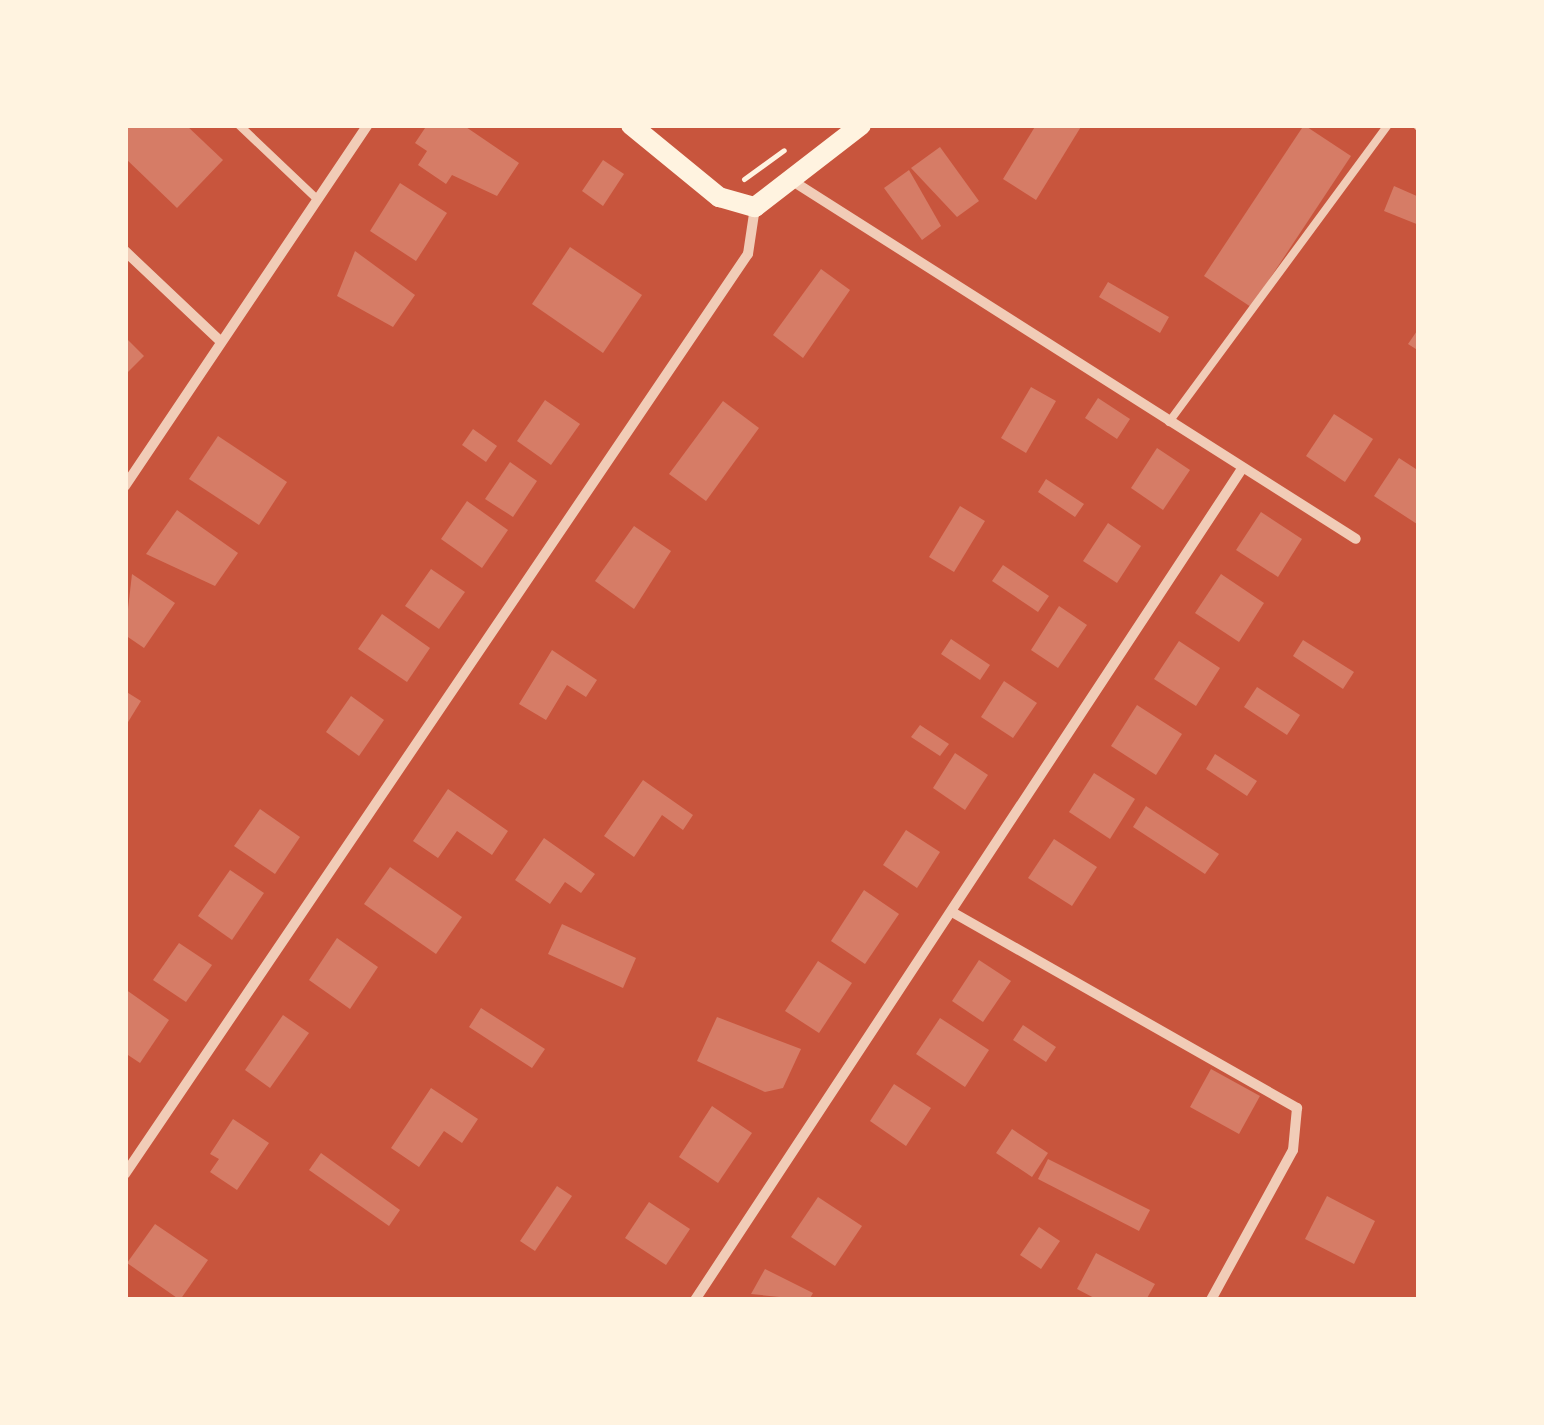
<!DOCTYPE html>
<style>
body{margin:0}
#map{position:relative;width:1544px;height:1425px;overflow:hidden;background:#c8553d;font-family:Helvetica,sans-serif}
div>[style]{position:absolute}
.building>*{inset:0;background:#d67c66}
.path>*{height:5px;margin:-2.5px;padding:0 2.5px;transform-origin:2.5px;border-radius:2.5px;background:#fff3e0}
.service>*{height:8px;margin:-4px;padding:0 4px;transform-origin:4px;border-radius:4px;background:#f1ccb7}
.minor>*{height:10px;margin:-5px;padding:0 5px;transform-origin:5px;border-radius:5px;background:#f1ccb7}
.secondary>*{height:20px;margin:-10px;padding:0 10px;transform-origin:10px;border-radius:10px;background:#fff3e0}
span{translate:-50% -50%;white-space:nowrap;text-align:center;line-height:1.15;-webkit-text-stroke:10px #fff3e0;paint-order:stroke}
.frame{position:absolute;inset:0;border:128px solid #fff3e0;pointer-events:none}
</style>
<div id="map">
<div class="building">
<i style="clip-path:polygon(125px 125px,186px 125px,223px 160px,177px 208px,125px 158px)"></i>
<i style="clip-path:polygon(427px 125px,463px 125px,519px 163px,497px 196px,452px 175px,446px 184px,418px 165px,427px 151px,415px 143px)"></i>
<i style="clip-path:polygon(1036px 125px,1082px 125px,1036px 200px,1003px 179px)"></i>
<i style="clip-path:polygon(1304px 125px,1351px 156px,1251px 307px,1204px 276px)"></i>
<i style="clip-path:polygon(940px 147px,979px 201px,957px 217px,911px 168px)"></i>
<i style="clip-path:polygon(603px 160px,624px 174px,603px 206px,582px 191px)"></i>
<i style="clip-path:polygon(909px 170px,941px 226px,922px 240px,884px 188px)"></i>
<i style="clip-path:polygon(400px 183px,447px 213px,416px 261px,370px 231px)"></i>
<i style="clip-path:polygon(1394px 186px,1419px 197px,1419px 225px,1384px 211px)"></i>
<i style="clip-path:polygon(570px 247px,642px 295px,603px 353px,532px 304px)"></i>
<i style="clip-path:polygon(355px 251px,415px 295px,393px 327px,337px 296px)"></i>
<i style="clip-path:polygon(821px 269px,850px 290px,803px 358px,773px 335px)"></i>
<i style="clip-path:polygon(1108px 282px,1169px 317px,1160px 333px,1099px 297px)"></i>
<i style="clip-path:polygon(1419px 328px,1419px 351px,1408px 344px)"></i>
<i style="clip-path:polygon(125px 337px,144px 356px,125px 375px)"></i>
<i style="clip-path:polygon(1031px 387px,1056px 401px,1026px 453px,1001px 438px)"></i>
<i style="clip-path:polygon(1098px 398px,1130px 419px,1117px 439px,1085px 418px)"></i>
<i style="clip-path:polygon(545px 400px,580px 424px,551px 465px,517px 441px)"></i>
<i style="clip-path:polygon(723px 401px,759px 428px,706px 501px,669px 474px)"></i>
<i style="clip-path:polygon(1334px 414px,1373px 439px,1345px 482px,1306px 456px)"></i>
<i style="clip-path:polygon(473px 429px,497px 446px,486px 462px,462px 445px)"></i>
<i style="clip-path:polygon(218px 436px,287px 482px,259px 525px,189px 479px)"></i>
<i style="clip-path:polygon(1157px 448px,1190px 470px,1163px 510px,1131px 488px)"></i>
<i style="clip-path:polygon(1399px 458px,1419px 471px,1417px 524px,1374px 496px)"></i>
<i style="clip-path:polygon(510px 462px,537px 481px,513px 517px,485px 499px)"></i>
<i style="clip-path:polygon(1046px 479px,1084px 504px,1075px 517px,1038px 492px)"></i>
<i style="clip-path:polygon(467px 501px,508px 530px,482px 568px,441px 539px)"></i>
<i style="clip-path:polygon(960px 506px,985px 521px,954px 572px,929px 557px)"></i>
<i style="clip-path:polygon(177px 510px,238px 553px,215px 586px,146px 554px)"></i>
<i style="clip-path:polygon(1261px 512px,1302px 539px,1278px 577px,1236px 550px)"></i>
<i style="clip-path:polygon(1108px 523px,1141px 546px,1117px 583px,1083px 561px)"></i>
<i style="clip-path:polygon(634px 526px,671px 551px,634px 609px,595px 581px)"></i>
<i style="clip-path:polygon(1003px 565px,1049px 596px,1038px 612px,992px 581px)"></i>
<i style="clip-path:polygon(431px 569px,465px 592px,439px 629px,405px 606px)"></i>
<i style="clip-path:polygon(132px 574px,175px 603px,144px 648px,125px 635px)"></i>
<i style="clip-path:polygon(1221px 574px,1264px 603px,1239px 642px,1195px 613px)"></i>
<i style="clip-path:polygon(1059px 606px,1087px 625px,1058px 668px,1031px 650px)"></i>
<i style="clip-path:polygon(382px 614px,430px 648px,407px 682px,358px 649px)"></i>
<i style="clip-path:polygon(951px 639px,990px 665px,980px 680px,941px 654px)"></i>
<i style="clip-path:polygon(1303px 640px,1354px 672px,1343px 689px,1293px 656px)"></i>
<i style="clip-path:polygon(1179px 641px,1220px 668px,1196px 706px,1154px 679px)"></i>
<i style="clip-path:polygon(552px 650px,597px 680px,586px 697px,567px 685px,546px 720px,519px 704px)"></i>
<i style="clip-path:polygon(1004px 681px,1037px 703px,1013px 738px,981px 717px)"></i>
<i style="clip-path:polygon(1257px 687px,1300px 715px,1287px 735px,1244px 707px)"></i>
<i style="clip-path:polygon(125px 691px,141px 701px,125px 727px)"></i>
<i style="clip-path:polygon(351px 696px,384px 720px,359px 756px,326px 732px)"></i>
<i style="clip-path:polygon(1137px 705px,1182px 734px,1156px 775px,1111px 746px)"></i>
<i style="clip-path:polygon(920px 725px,949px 744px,940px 756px,911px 737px)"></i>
<i style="clip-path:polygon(955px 753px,988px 775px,965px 810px,933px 788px)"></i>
<i style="clip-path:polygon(1215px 754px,1257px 781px,1247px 796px,1206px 769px)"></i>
<i style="clip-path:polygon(1094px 773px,1135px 799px,1110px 839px,1069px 812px)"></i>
<i style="clip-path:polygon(643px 780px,693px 815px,683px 830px,662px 815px,634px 857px,604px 836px)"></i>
<i style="clip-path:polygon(448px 789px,508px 831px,492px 855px,457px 831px,438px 858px,413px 841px)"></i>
<i style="clip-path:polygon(1146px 806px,1219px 854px,1205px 874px,1133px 827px)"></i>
<i style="clip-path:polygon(260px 809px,300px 837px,275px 874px,234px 846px)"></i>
<i style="clip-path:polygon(906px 830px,940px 852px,917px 888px,883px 865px)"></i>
<i style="clip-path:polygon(544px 838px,595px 874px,581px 893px,565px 882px,550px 904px,515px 880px)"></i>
<i style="clip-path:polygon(1054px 839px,1097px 867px,1072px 906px,1028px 878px)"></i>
<i style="clip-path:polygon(390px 867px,462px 917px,436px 954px,364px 904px)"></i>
<i style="clip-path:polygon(230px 870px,264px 893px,232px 940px,198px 916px)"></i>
<i style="clip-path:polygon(864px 890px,899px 914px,865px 964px,831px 941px)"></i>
<i style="clip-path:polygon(562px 924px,636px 958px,623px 988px,548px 954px)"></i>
<i style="clip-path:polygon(337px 938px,378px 967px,350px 1009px,309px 980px)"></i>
<i style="clip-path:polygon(179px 943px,212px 965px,186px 1002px,153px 980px)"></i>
<i style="clip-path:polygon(979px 960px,1011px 981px,983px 1022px,952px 1001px)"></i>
<i style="clip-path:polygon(818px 961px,852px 983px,819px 1033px,785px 1011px)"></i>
<i style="clip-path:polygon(125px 989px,169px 1020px,140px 1063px,125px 1053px)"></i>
<i style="clip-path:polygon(481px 1008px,545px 1049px,532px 1068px,469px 1027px)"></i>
<i style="clip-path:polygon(283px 1015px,309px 1033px,270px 1088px,245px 1070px)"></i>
<i style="clip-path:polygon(717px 1017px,801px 1049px,783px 1088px,765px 1092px,697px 1061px)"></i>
<i style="clip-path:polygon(940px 1018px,989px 1050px,965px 1087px,916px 1054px)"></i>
<i style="clip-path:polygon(1023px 1025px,1056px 1047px,1046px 1062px,1013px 1040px)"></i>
<i style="clip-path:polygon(1211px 1069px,1260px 1096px,1239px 1134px,1190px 1107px)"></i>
<i style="clip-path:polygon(894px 1084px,931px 1108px,906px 1146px,870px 1121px)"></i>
<i style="clip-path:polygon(431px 1088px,478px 1119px,462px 1143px,444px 1131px,419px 1167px,391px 1148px)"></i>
<i style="clip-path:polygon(712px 1106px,752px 1133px,718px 1183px,679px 1157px)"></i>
<i style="clip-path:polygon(233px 1119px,269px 1143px,237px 1190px,210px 1172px,219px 1159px,210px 1154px)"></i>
<i style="clip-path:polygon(1012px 1129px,1048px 1153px,1032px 1177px,996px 1153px)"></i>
<i style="clip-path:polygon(321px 1153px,400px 1210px,389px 1226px,309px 1170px)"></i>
<i style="clip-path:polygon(1048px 1159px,1150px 1210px,1139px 1231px,1038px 1179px)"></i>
<i style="clip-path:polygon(557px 1186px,572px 1196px,535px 1251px,520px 1241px)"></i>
<i style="clip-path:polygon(1327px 1196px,1375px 1221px,1354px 1264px,1305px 1239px)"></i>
<i style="clip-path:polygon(818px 1197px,862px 1226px,835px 1266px,791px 1237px)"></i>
<i style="clip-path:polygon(649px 1202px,690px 1229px,666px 1265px,625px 1238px)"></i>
<i style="clip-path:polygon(155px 1224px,208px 1260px,180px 1300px,127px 1263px)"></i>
<i style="clip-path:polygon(1039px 1227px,1060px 1241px,1041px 1269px,1020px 1255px)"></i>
<i style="clip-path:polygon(1096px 1253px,1155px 1284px,1146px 1300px,1098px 1300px,1077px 1289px)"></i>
<i style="clip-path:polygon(765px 1269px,813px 1293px,809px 1300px,751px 1294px)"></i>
</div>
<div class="path">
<i style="left:744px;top:179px;width:49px;rotate:-35.9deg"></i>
</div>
<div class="service">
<i style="left:239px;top:125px;width:108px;rotate:43.5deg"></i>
<i style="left:1169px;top:422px;width:369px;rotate:-53.6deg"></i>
</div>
<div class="minor">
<i style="left:1418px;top:125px;width:1px;rotate:45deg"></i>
<i style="left:791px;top:180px;width:669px;rotate:32.43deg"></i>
<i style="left:125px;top:251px;width:129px;rotate:43.4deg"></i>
<i style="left:125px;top:486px;width:435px;rotate:-56.1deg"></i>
<i style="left:952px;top:912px;width:397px;rotate:29.6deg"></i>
<i style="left:1297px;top:1108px;width:42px;rotate:95.4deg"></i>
<i style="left:1293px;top:1150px;width:171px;rotate:118.7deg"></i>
<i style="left:125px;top:1174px;width:1111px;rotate:-55.9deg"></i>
<i style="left:748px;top:254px;width:48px;rotate:-81.5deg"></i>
<i style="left:695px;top:1300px;width:995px;rotate:-56.65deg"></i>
</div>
<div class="secondary">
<i style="left:631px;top:125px;width:114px;rotate:39.3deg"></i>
<i style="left:719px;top:197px;width:37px;rotate:16deg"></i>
<i style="left:755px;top:207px;width:134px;rotate:-37.7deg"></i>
</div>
<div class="frame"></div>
</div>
